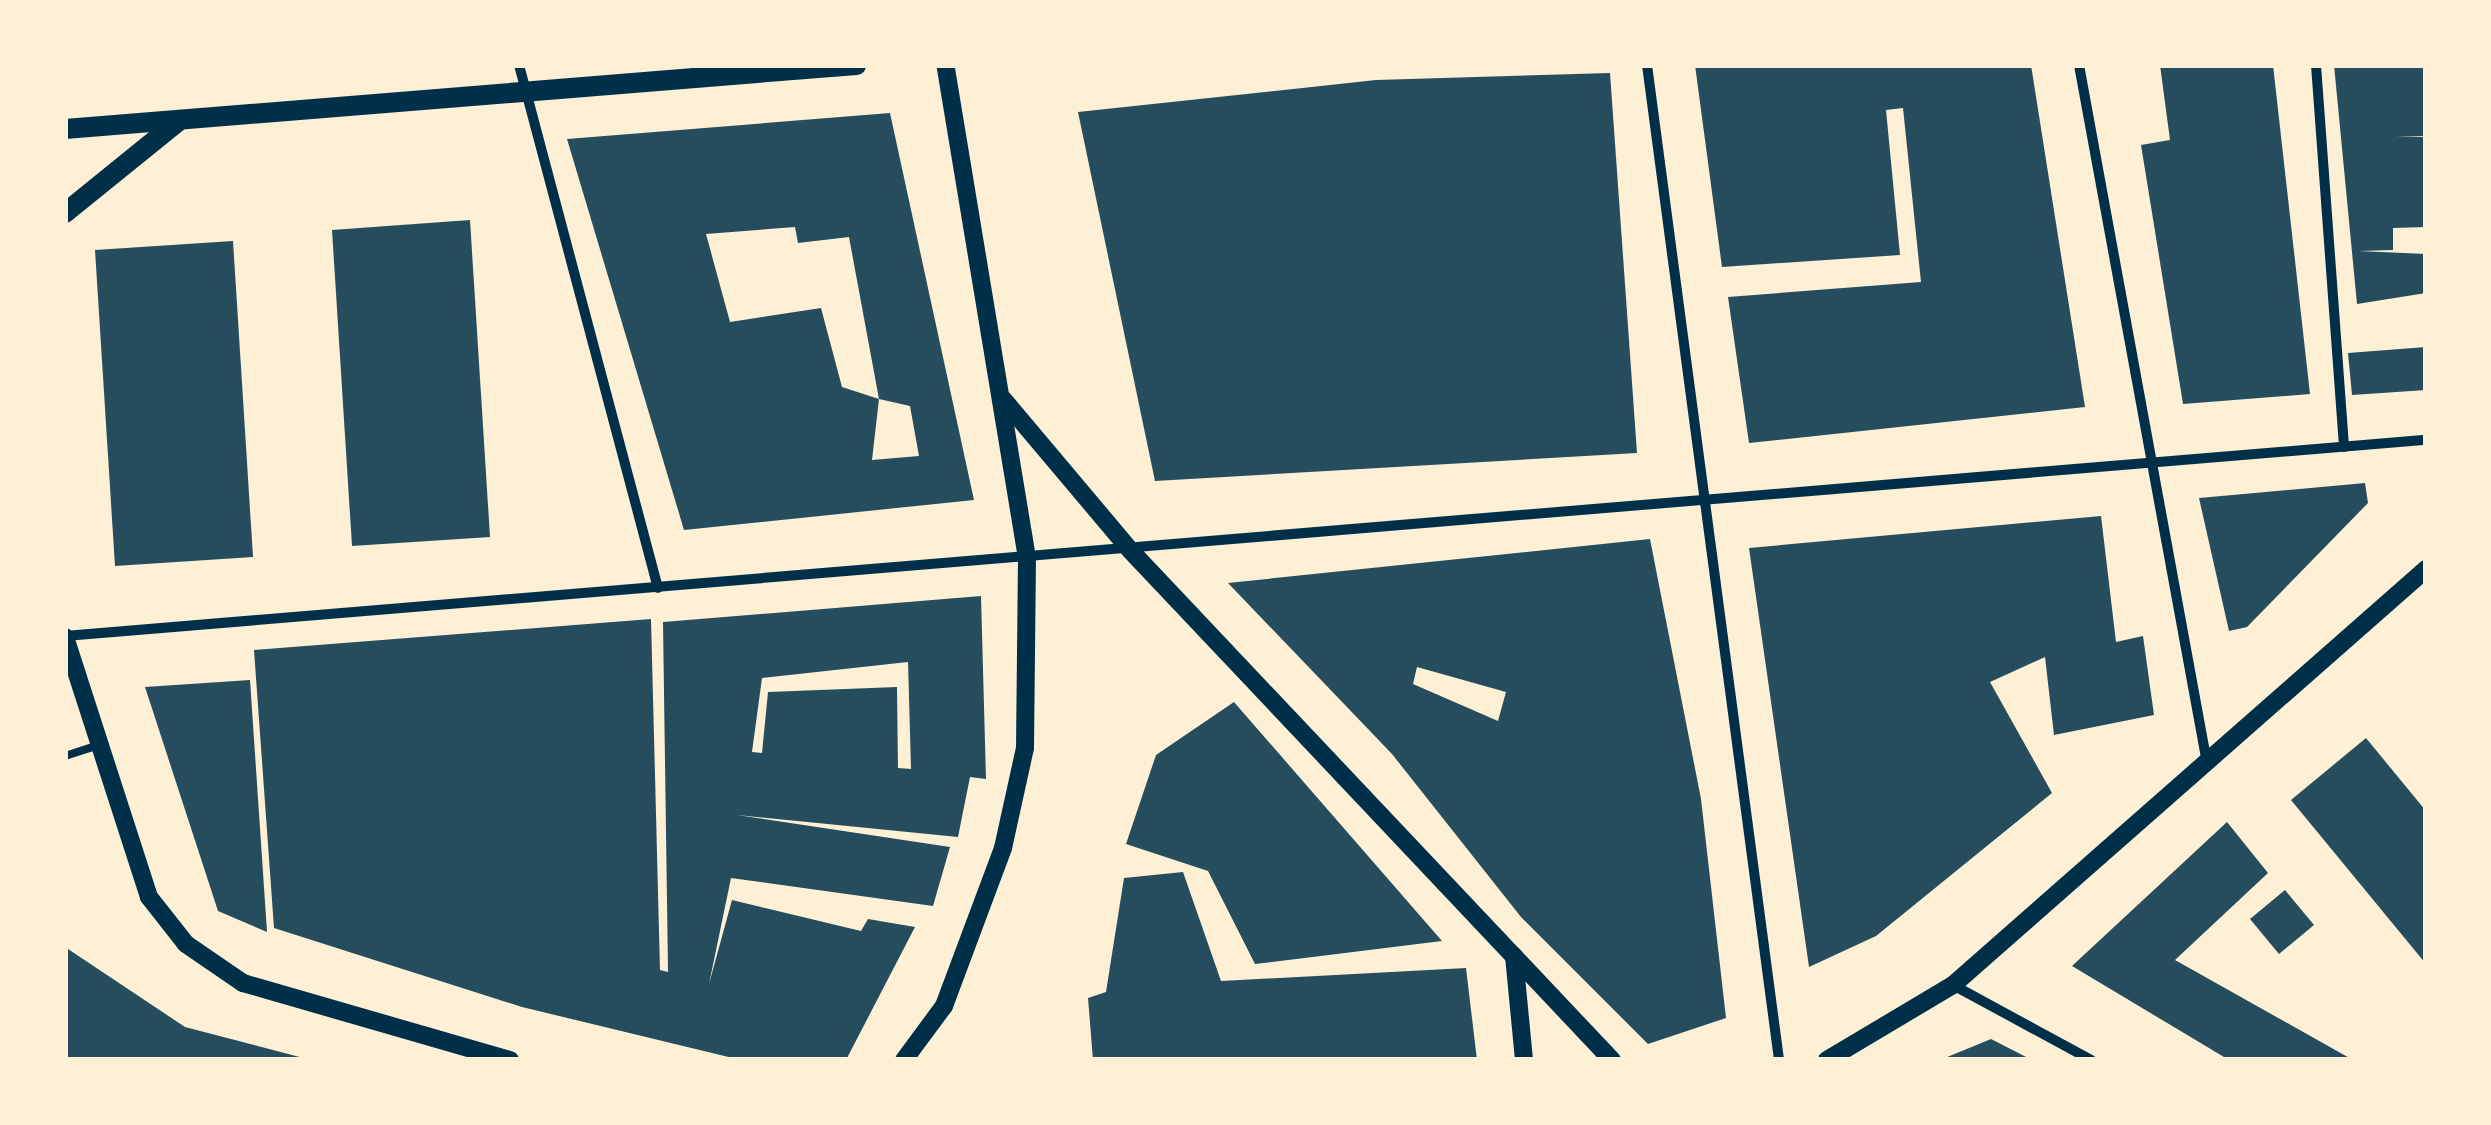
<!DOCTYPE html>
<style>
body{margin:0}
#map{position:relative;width:2491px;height:1125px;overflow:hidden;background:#fdf0d5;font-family:Quicksand,sans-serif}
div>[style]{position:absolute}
.building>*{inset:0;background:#264d5e}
.service>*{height:8px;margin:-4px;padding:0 4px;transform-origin:4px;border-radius:4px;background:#003049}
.minor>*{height:10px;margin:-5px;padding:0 5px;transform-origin:5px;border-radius:5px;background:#003049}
.tertiary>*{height:18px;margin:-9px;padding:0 9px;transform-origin:9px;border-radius:9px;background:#003049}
.secondary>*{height:20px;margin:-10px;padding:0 10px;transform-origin:10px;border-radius:10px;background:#003049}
span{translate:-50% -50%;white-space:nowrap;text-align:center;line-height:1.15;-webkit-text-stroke:8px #fdf0d5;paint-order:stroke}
.frame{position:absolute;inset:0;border:68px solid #fdf0d5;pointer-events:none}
</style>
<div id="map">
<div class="building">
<i style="clip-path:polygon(1695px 65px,2031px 65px,2085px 407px,1749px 443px,1728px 297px,1921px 282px,1903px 108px,1886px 110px,1900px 255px,1722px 267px)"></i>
<i style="clip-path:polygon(2160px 65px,2273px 65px,2310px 394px,2183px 404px,2141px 145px,2170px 140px)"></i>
<i style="clip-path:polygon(2334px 65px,2426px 65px,2426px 136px,2396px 137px,2426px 137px,2426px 227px,2393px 228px,2393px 250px,2359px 251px,2426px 254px,2426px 293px,2357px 304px)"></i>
<i style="clip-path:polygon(1610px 73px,1637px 453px,1155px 481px,1078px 112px,1376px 80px)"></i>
<i style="clip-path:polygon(evenodd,890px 113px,974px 500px,684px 530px,567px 139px,890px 113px,795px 227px,798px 243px,849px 237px,879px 399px,910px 406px,919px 456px,872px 460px,879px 399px,842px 387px,821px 308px,730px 322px,706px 234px,795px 227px)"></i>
<i style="clip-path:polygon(470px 220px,490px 537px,352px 546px,332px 230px)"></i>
<i style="clip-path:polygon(233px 241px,253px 557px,115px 566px,95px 250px)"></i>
<i style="clip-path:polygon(2426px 347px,2426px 390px,2352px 395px,2348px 353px)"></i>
<i style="clip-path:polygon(2365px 483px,2368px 503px,2247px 627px,2229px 631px,2199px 498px)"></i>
<i style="clip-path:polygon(2101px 516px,2116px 642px,2143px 636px,2154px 715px,2054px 735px,2045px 657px,1990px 682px,2052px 793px,1876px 936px,1809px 967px,1749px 548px)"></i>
<i style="clip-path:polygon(evenodd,1650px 539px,1701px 799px,1726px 1018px,1648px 1044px,1521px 917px,1392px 754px,1228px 583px,1650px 539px,1417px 667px,1506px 692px,1498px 721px,1413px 684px,1417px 667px)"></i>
<i style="clip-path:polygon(evenodd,981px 596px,986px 779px,970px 777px,958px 837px,737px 815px,950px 847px,933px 906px,731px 878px,709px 984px,732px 900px,861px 931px,868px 919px,915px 927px,846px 1060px,741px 1060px,522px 1007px,274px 928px,254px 650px,651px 619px,660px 970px,668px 972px,663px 622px,981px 596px,908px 662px,911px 769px,898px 768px,897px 687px,768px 692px,762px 753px,752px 752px,762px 678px,908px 662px)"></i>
<i style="clip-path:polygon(250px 680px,267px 932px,218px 911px,145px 687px)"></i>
<i style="clip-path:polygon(1234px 702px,1442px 941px,1255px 964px,1208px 871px,1126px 844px,1156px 755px)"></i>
<i style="clip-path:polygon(2366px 738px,2426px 811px,2426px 964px,2291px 800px)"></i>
<i style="clip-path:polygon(2227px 822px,2268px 873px,2175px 960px,2353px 1060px,2229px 1060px,2072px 966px)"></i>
<i style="clip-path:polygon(1183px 872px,1221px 981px,1466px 968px,1477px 1060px,1093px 1060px,1088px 998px,1106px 992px,1124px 878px)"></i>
<i style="clip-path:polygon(2285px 890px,2314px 925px,2279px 954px,2250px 919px)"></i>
<i style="clip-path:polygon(65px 947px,185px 1027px,311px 1060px,65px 1060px)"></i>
<i style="clip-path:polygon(1991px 1039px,2032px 1060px,1940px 1060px)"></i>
</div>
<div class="service">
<i style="left:65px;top:756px;width:36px;rotate:-18deg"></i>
</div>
<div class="minor">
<i style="left:519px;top:65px;width:541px;rotate:75.12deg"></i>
<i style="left:1647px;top:65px;width:1004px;rotate:82.44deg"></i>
<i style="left:2079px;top:65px;width:710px;rotate:79.61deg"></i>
<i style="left:2316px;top:65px;width:383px;rotate:85.8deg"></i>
<i style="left:65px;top:636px;width:2369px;rotate:-4.75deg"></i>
<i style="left:1953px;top:985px;width:157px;rotate:28.5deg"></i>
</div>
<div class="tertiary">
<i style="left:1003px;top:399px;width:197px;rotate:49.9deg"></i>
<i style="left:1130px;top:550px;width:702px;rotate:46.62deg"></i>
<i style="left:65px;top:637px;width:273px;rotate:72.1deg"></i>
<i style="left:149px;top:897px;width:60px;rotate:51.8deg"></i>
<i style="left:186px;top:944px;width:69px;rotate:34.4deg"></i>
<i style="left:243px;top:983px;width:278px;rotate:16.1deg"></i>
<i style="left:1514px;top:956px;width:104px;rotate:84.5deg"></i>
<i style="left:904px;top:1060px;width:67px;rotate:-53.5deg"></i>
<i style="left:944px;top:1006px;width:169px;rotate:-69.5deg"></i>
<i style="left:1003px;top:848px;width:102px;rotate:-77.6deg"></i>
<i style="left:1025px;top:748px;width:190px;rotate:-89.4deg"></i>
<i style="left:1027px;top:558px;width:500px;rotate:-99.4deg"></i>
<i style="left:1827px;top:1060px;width:147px;rotate:-30.8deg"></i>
<i style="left:1953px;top:985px;width:630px;rotate:-41.33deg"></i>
</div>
<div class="secondary">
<i style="left:65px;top:129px;width:794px;rotate:-4.63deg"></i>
<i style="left:65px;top:213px;width:148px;rotate:-39deg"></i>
</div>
<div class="frame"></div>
</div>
